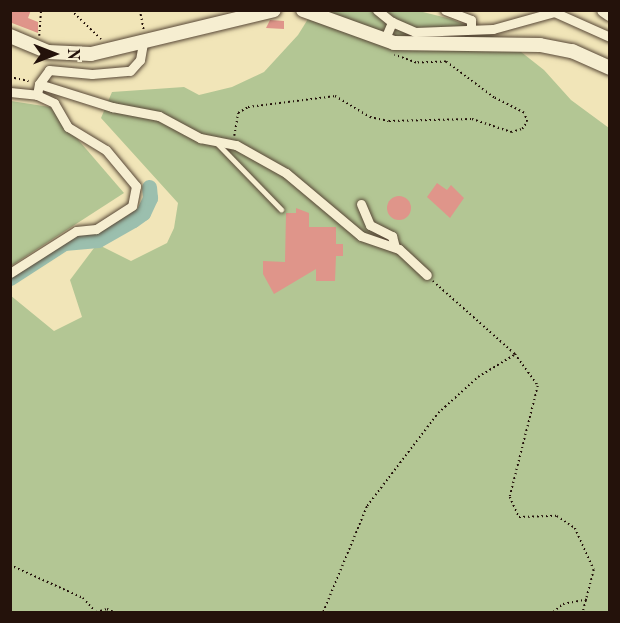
<!DOCTYPE html>
<style>
body{margin:0}
#map{position:relative;width:620px;height:623px;overflow:hidden;background:#f1e5b8;font-family:"Old Standard TT",serif}
div>[style]{position:absolute}
.green>*{inset:0;background:#b3c694}
.river>*{height:15px;margin:-7.5px;padding:0 7.5px;transform-origin:7.5px;border-radius:7.5px;background:#9bbfae}
.building>*{inset:0;background:#df958a}
.round{border-radius:50%}
.path>*{height:1.5px;margin-top:-0.75px;transform-origin:0;background:repeating-linear-gradient(90deg,#24120b 0 1.5px,transparent 0 4.5px)}
.roads{filter:drop-shadow(0 0 2px #574736) drop-shadow(0 0 2px #574736)}
.lane>*{height:4.5px;margin:-2.25px;padding:0 2.25px;transform-origin:2.25px;border-radius:2.25px;background:#f6eed1}
.street>*{height:9px;margin:-4.5px;padding:0 4.5px;transform-origin:4.5px;border-radius:4.5px;background:#f6eed1}
.secondary>*{height:14px;margin:-7px;padding:0 7px;transform-origin:7px;border-radius:7px;background:#f6eed1}
span{translate:-50% -50%;white-space:nowrap;text-align:center;line-height:1.15;-webkit-text-stroke:6px #f6eed1;paint-order:stroke}
.frame{position:absolute;inset:0;border:12px solid #24120b;pointer-events:none}
.north{position:absolute;left:24px;top:24px;width:60px;height:60px;-webkit-text-stroke:4px #f6eed1;paint-order:stroke;rotate:90deg;font-size:16px;font-weight:700;line-height:24px;text-align:center;color:#24120b}
.north::after{content:'';display:block;margin:auto;width:21px;height:27px;background:#24120b;clip-path:polygon(50% 0,100% 100%,50% 72%,0 100%)}
</style>
<div id="map">
<div class="green">
<i style="clip-path:polygon(313px 11px,419px 11px,451px 19px,511px 44px,544px 70px,571px 100px,609px 128px,609px 612px,11px 612px,10px 295px,54px 331px,82px 317px,70px 280px,97px 244px,131px 261px,167px 243px,174px 228px,178px 203px,101px 118px,112px 92px,184px 87px,199px 95px,232px 87px,264px 72px,298px 35px)"></i>
<i style="clip-path:polygon(11px 101px,50px 107px,124px 193px,11px 266px)"></i>
</div>
<div class="river">
<i style="left:10px;top:278px;width:64px;rotate:-32.9deg"></i>
<i style="left:64px;top:243px;width:34px;rotate:-5deg"></i>
<i style="left:98px;top:240px;width:40px;rotate:-29.7deg"></i>
<i style="left:133px;top:220px;width:12px;rotate:-35deg"></i>
<i style="left:143px;top:213px;width:17px;rotate:-65deg"></i>
<i style="left:150px;top:198px;width:11px;rotate:-95deg"></i>
</div>
<div class="building">
<i style="clip-path:polygon(10px 10px,31px 10px,28px 18px,38px 22px,38px 33px,12px 23px)"></i>
<i style="clip-path:polygon(270px 20px,284px 21px,284px 29px,266px 28px)"></i>
<i style="clip-path:polygon(437px 183px,447px 190px,451px 185px,464px 198px,450px 218px,427px 197px)"></i>
<i class="round" style="left:387px;top:196px;width:24px;height:24px"></i>
<i style="clip-path:polygon(296px 208px,309px 213px,309px 227px,336px 227px,336px 244px,343px 244px,343px 256px,336px 256px,335px 281px,316px 281px,316px 269px,274px 294px,263px 274px,263px 261px,285px 262px,286px 213px,296px 213px)"></i>
</div>
<div class="path">
<i style="left:71px;top:10px;width:42px;rotate:44deg"></i>
<i style="left:140px;top:10px;width:20px;rotate:79deg"></i>
<i style="left:39px;top:36px;width:26px;rotate:-86deg"></i>
<i style="left:10px;top:77px;width:19px;rotate:12deg"></i>
<i style="left:234px;top:136px;width:23px;rotate:-80deg"></i>
<i style="left:238px;top:113px;width:12px;rotate:-31deg"></i>
<i style="left:248px;top:107px;width:88px;rotate:-7.2deg"></i>
<i style="left:335px;top:96px;width:41px;rotate:31deg"></i>
<i style="left:370px;top:117px;width:19px;rotate:12deg"></i>
<i style="left:389px;top:121px;width:83px;rotate:-1.4deg"></i>
<i style="left:472px;top:119px;width:41px;rotate:18.4deg"></i>
<i style="left:511px;top:132px;width:11px;rotate:-15deg"></i>
<i style="left:522px;top:129px;width:9px;rotate:-54deg"></i>
<i style="left:527px;top:122px;width:9px;rotate:-108deg"></i>
<i style="left:524px;top:113px;width:34px;rotate:-153deg"></i>
<i style="left:494px;top:98px;width:60px;rotate:-143.1deg"></i>
<i style="left:446px;top:62px;width:30px;rotate:178deg"></i>
<i style="left:416px;top:63px;width:23px;rotate:-160deg"></i>
<i style="left:433px;top:281px;width:110px;rotate:41.7deg"></i>
<i style="left:515px;top:354px;width:39px;rotate:54deg"></i>
<i style="left:538px;top:386px;width:114px;rotate:104.2deg"></i>
<i style="left:510px;top:497px;width:22px;rotate:66deg"></i>
<i style="left:519px;top:517px;width:38px;rotate:-2deg"></i>
<i style="left:557px;top:516px;width:22px;rotate:34deg"></i>
<i style="left:575px;top:528px;width:46px;rotate:65.7deg"></i>
<i style="left:594px;top:570px;width:43px;rotate:104.7deg"></i>
<i style="left:10px;top:565px;width:80px;rotate:24.3deg"></i>
<i style="left:83px;top:598px;width:19px;rotate:47deg"></i>
<i style="left:96px;top:612px;width:11px;rotate:-15deg"></i>
<i style="left:107px;top:609px;width:8px;rotate:23deg"></i>
<i style="left:323px;top:612px;width:115px;rotate:-67.5deg"></i>
<i style="left:367px;top:506px;width:117px;rotate:-52.6deg"></i>
<i style="left:438px;top:413px;width:54px;rotate:-42deg"></i>
<i style="left:478px;top:377px;width:42px;rotate:-31.4deg"></i>
<i style="left:553px;top:612px;width:13px;rotate:-39deg"></i>
<i style="left:563px;top:604px;width:25px;rotate:-11deg"></i>
</div>
<div class="roads">
<div class="lane">
<i style="left:218px;top:144px;width:91px;rotate:45.9deg"></i>
</div>
<div class="street">
<i style="left:377px;top:10px;width:19px;rotate:39deg"></i>
<i style="left:445px;top:10px;width:28px;rotate:21deg"></i>
<i style="left:471px;top:20px;width:8px;rotate:90deg"></i>
<i style="left:384px;top:41px;width:21px;rotate:-67deg"></i>
<i style="left:392px;top:22px;width:25px;rotate:23deg"></i>
<i style="left:415px;top:32px;width:78px;rotate:-2.2deg"></i>
<i style="left:493px;top:29px;width:63px;rotate:-15.6deg"></i>
<i style="left:554px;top:12px;width:61px;rotate:24.1deg"></i>
<i style="left:39px;top:84px;width:17px;rotate:-54deg"></i>
<i style="left:49px;top:70px;width:43px;rotate:5.3deg"></i>
<i style="left:92px;top:74px;width:38px;rotate:-5deg"></i>
<i style="left:130px;top:71px;width:15px;rotate:-48deg"></i>
<i style="left:140px;top:60px;width:17px;rotate:-80deg"></i>
<i style="left:10px;top:92px;width:27px;rotate:6deg"></i>
<i style="left:37px;top:95px;width:19px;rotate:25deg"></i>
<i style="left:54px;top:103px;width:28px;rotate:60deg"></i>
<i style="left:68px;top:127px;width:44px;rotate:31.2deg"></i>
<i style="left:106px;top:150px;width:47px;rotate:50.2deg"></i>
<i style="left:136px;top:186px;width:20px;rotate:101deg"></i>
<i style="left:132px;top:206px;width:43px;rotate:147.4deg"></i>
<i style="left:96px;top:229px;width:20px;rotate:174deg"></i>
<i style="left:76px;top:231px;width:78px;rotate:147.5deg"></i>
<i style="left:37px;top:95px;width:11px;rotate:-80deg"></i>
<i style="left:39px;top:84px;width:77px;rotate:17.5deg"></i>
<i style="left:112px;top:107px;width:48px;rotate:10.8deg"></i>
<i style="left:159px;top:116px;width:47px;rotate:28.2deg"></i>
<i style="left:200px;top:138px;width:37px;rotate:11deg"></i>
<i style="left:236px;top:145px;width:57px;rotate:29.2deg"></i>
<i style="left:286px;top:173px;width:98px;rotate:40deg"></i>
<i style="left:361px;top:236px;width:40px;rotate:18.9deg"></i>
<i style="left:399px;top:249px;width:38px;rotate:43deg"></i>
<i style="left:361px;top:204px;width:23px;rotate:67deg"></i>
<i style="left:370px;top:225px;width:25px;rotate:27deg"></i>
<i style="left:392px;top:236px;width:11px;rotate:75deg"></i>
</div>
<div class="secondary">
<i style="left:303px;top:10px;width:97px;rotate:19.9deg"></i>
<i style="left:394px;top:43px;width:146px;rotate:0.8deg"></i>
<i style="left:540px;top:45px;width:33px;rotate:11deg"></i>
<i style="left:572px;top:51px;width:42px;rotate:24.1deg"></i>
<i style="left:604px;top:10px;width:7px;rotate:34deg"></i>
<i style="left:10px;top:36px;width:41px;rotate:22.8deg"></i>
<i style="left:48px;top:52px;width:43px;rotate:2.7deg"></i>
<i style="left:91px;top:54px;width:188px;rotate:-13.5deg"></i>
</div>
</div>
<div class="frame"></div>
<div class="north">N</div>
</div>
